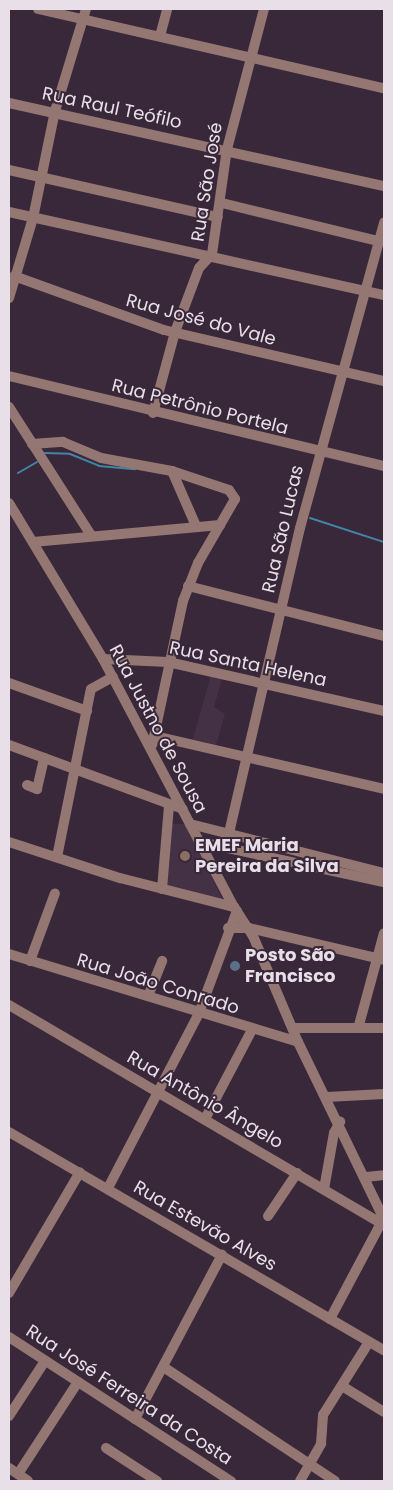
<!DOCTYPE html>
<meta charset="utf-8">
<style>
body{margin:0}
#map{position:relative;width:393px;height:1490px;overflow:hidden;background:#382839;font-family:Poppins,sans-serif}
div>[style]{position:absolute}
.built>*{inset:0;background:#453146}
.stream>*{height:2px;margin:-1px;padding:0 1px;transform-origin:1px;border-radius:1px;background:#4385a8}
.minor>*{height:10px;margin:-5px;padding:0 5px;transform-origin:5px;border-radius:5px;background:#947672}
.dots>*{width:14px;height:14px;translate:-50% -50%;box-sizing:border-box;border:2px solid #382839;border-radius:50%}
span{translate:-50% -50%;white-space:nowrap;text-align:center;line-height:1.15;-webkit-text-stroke:4px #382839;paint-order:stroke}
.street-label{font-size:18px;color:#e9dfe9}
.poi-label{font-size:18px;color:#e9dfe9;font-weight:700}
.left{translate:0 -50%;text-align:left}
.frame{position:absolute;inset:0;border:10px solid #e9dfe9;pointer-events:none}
</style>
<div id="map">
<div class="built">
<i style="clip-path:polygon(211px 675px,222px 679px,214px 707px,225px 714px,216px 745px,193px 739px)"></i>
<i style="clip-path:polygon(172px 824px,185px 824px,224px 902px,166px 888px)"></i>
</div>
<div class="stream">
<i style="left:45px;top:453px;width:25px;rotate:2deg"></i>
<i style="left:70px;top:454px;width:31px;rotate:22deg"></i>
<i style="left:99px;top:466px;width:36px;rotate:5deg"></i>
<i style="left:18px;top:473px;width:22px;rotate:-30deg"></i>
<i style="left:310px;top:518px;width:78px;rotate:18deg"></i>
</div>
<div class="minor">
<i style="left:38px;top:9px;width:355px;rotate:12.9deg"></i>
<i style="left:160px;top:36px;width:28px;rotate:-75deg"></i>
<i style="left:9px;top:103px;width:384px;rotate:12.5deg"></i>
<i style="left:9px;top:170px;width:214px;rotate:12.7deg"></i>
<i style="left:222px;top:203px;width:161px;rotate:13.7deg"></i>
<i style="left:9px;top:212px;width:384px;rotate:12.5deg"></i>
<i style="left:14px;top:276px;width:159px;rotate:19.8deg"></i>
<i style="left:164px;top:330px;width:226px;rotate:13.1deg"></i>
<i style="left:9px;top:298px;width:84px;rotate:-73.3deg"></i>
<i style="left:33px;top:218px;width:109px;rotate:-78.4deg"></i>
<i style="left:55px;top:111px;width:107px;rotate:-73.1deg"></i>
<i style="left:9px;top:376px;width:386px;rotate:13.5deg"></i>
<i style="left:9px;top:407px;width:152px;rotate:57.4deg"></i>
<i style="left:153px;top:413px;width:84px;rotate:-74.8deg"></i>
<i style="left:175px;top:332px;width:68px;rotate:-69.4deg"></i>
<i style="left:199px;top:268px;width:19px;rotate:-47deg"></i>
<i style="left:212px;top:254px;width:106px;rotate:-81.9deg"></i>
<i style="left:227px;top:149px;width:145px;rotate:-75.2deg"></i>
<i style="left:32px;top:444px;width:31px;rotate:-4deg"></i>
<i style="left:63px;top:442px;width:41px;rotate:22.8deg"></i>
<i style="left:101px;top:458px;width:72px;rotate:10.4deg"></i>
<i style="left:172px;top:471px;width:60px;rotate:18.4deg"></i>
<i style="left:229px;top:490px;width:11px;rotate:56deg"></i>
<i style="left:235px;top:499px;width:74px;rotate:120deg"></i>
<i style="left:198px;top:563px;width:41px;rotate:111.5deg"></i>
<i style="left:183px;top:601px;width:147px;rotate:102.1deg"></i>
<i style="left:172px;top:471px;width:60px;rotate:66.4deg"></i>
<i style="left:9px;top:503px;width:182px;rotate:58.9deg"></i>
<i style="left:103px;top:659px;width:280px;rotate:62.2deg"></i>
<i style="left:234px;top:907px;width:35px;rotate:57deg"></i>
<i style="left:253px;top:936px;width:115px;rotate:67deg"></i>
<i style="left:298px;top:1042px;width:197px;rotate:64.1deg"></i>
<i style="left:33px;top:542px;width:188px;rotate:-5.2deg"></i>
<i style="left:188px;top:586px;width:202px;rotate:14.3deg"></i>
<i style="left:103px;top:659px;width:65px;rotate:2.6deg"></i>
<i style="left:168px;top:662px;width:221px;rotate:12.8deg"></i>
<i style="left:9px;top:683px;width:83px;rotate:19.7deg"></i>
<i style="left:155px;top:736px;width:235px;rotate:13deg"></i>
<i style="left:9px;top:745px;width:185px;rotate:20.2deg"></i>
<i style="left:27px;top:785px;width:11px;rotate:22deg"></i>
<i style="left:37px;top:789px;width:32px;rotate:-77deg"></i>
<i style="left:190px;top:824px;width:200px;rotate:14.2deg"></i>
<i style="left:9px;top:842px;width:117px;rotate:18deg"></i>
<i style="left:120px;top:878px;width:118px;rotate:14.3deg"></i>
<i style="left:200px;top:842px;width:188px;rotate:12.3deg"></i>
<i style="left:231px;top:847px;width:14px;rotate:-98deg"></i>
<i style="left:229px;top:833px;width:313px;rotate:-76.9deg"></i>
<i style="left:300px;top:528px;width:317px;rotate:-74.6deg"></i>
<i style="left:57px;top:857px;width:171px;rotate:-78.6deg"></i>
<i style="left:91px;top:689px;width:25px;rotate:-29deg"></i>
<i style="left:162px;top:889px;width:84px;rotate:-85.2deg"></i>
<i style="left:228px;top:928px;width:21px"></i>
<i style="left:249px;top:928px;width:139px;rotate:13.3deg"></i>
<i style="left:9px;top:954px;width:302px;rotate:16.9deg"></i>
<i style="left:30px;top:961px;width:72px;rotate:-69.8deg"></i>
<i style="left:148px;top:996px;width:38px;rotate:-68deg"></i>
<i style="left:9px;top:1005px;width:435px;rotate:30.4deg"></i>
<i style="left:359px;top:1025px;width:95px;rotate:-74.8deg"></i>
<i style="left:293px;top:1028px;width:91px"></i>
<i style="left:327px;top:1097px;width:57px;rotate:-3deg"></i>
<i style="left:205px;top:1119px;width:101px;rotate:-62.2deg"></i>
<i style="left:9px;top:1132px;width:434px;rotate:30.2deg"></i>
<i style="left:366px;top:1177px;width:18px;rotate:-6deg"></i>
<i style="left:108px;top:1188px;width:197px;rotate:-62.5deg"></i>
<i style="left:199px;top:1013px;width:109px;rotate:-69.6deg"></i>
<i style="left:324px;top:1189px;width:57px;rotate:-79.9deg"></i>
<i style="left:334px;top:1133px;width:13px;rotate:-61deg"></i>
<i style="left:268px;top:1216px;width:52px;rotate:-56deg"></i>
<i style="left:9px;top:1293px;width:140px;rotate:-59.6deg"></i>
<i style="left:330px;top:1319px;width:109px;rotate:-62deg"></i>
<i style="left:9px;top:1337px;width:265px;rotate:33deg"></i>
<i style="left:165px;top:1368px;width:204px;rotate:33.6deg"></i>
<i style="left:342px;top:1386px;width:49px;rotate:31.8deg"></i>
<i style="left:9px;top:1416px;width:66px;rotate:-56.8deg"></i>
<i style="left:135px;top:1419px;width:186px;rotate:-62.1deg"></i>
<i style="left:106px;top:1448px;width:61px;rotate:32.9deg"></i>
<i style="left:9px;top:1468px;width:23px;rotate:34deg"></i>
<i style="left:18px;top:1474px;width:110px;rotate:-56.9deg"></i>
<i style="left:300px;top:1481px;width:43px;rotate:-60.4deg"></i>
<i style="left:321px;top:1444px;width:29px;rotate:-86deg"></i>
<i style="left:323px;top:1415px;width:86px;rotate:-57.8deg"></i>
</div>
<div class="dots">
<i style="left:185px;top:856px;background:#8d6e63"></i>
<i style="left:235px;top:966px;background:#5c6f8a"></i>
</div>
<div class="street-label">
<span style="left:112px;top:108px;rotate:12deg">Rua Raul Teófilo</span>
<span style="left:207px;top:182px;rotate:-81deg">Rua São José</span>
<span style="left:201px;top:320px;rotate:15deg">Rua José do Vale</span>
<span style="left:200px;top:407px;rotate:14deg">Rua Petrônio Portela</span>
<span style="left:283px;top:529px;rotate:-77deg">Rua São Lucas</span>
<span style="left:248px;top:664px;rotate:12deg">Rua Santa Helena</span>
<span style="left:158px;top:729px;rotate:62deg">Rua Justno de Sousa</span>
<span style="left:158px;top:984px;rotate:17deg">Rua João Conrado</span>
<span style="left:205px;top:1100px;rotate:30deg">Rua Antônio Ângelo</span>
<span style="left:205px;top:1226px;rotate:30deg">Rua Estevão Alves</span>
<span style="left:129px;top:1395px;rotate:33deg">Rua José Ferreira da Costa</span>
</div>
<div class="poi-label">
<span class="left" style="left:195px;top:856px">EMEF Maria<br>Pereira da Silva</span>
<span class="left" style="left:245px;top:966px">Posto São<br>Francisco</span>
</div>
<div class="frame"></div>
</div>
